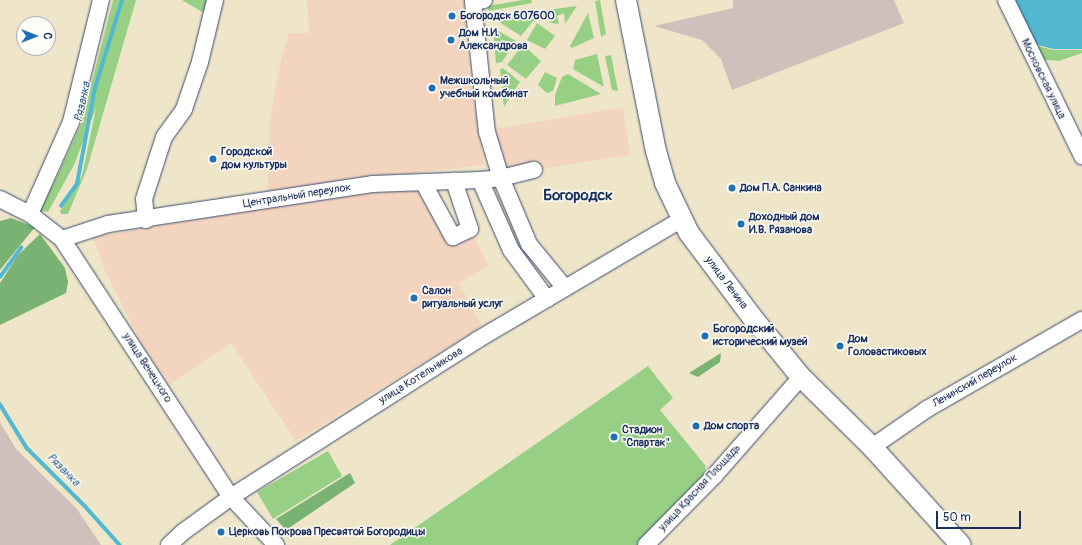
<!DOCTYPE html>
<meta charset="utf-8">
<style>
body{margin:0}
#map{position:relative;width:1082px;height:545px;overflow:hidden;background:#efe6ca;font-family:Pangolin,sans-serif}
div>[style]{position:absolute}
.built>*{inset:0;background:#f3d4bf}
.industrial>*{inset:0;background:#cfc0bb}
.green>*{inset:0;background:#97d084}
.forest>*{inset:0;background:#79b272}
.water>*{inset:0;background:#52b8d0}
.stream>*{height:3.5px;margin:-1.75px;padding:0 1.75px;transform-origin:1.75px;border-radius:1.75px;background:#52b8d0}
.roads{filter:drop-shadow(0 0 1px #3b4a6e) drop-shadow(0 0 1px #3b4a6e)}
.minor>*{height:16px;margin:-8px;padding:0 8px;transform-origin:8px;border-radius:8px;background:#fff}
.major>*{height:20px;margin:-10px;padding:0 10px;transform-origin:10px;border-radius:10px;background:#fff}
.dots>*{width:11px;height:11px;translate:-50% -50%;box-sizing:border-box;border:2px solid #fdfcf7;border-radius:50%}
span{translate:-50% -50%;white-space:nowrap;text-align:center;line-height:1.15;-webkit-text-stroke:3px #fdfcf7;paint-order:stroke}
.poi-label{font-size:11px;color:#1b2f5e;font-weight:700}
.left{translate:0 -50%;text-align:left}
.street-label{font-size:11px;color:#1b2f5e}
.water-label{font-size:12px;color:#2e5f86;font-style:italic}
.district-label{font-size:15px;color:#1b2f5e;font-weight:700}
.north{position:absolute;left:16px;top:16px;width:40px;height:40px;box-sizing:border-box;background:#fdfcf7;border:1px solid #a3aaba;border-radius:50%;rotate:90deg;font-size:11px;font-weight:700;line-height:16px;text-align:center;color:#1b2f5e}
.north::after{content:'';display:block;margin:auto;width:14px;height:18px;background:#1f6fb2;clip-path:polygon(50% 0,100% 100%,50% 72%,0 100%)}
.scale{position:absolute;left:936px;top:511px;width:85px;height:18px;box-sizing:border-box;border:2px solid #1b2f5e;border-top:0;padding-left:5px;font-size:12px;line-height:14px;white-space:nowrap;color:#1b2f5e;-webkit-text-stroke:3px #fdfcf7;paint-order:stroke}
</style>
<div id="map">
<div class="built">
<i style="clip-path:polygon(307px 0,465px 0,469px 70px,484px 165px,267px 191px,270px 119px,281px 60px,289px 33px,309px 33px)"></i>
<i style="clip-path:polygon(623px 107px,630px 155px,534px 170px,501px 178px,495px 129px)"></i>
<i style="clip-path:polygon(425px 186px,453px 237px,470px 229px,489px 266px,459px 283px,482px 326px,296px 441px,231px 343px,169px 385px,146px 352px,105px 271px,93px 237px,351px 193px)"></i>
</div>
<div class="industrial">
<i style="clip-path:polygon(733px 0,894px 0,904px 23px,732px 90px,721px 59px,702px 40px,654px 26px,733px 8px)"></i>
<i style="clip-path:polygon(0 422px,16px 449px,77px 509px,101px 545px,0 545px)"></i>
</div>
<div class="green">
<i style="clip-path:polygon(113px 0,136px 0,87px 169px,68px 214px,61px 214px,60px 211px,82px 176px,96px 108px,74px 165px,48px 212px,36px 210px,52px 187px,81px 124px)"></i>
<i style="clip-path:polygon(182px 0,211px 0,210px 8px,204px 13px)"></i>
<i style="clip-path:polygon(523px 0,531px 0,532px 3px,489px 11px,487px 6px)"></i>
<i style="clip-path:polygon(600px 0,606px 34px,601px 37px,595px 1px)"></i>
<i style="clip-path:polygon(577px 6px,565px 24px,564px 13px,557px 16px,559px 24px,551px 23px,539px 11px)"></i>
<i style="clip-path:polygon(533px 12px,534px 20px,521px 36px,496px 20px)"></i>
<i style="clip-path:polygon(588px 13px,594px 38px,572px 48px,570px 46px)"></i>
<i style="clip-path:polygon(537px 23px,555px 36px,545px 49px,527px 40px)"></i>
<i style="clip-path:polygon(493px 28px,516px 41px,502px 62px,496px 63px)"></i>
<i style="clip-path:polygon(523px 45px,541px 61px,526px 79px,507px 65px)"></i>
<i style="clip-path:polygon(1034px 45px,1053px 50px,1082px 50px,1082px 53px,1059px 61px,1036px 59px)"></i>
<i style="clip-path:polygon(597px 54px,604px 87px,573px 69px,575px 60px)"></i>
<i style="clip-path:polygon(611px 55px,618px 91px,612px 90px,605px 56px)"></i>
<i style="clip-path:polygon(503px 68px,520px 82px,504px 107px,500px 69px)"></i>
<i style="clip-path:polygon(545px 72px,557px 78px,553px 91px,547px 93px,538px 85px)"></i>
<i style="clip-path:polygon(568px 74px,601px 94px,555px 106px,555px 95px,562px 77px)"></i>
<i style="clip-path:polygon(648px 366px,673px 398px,660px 410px,705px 465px,707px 478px,639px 545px,390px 545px)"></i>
<i style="clip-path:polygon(328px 451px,342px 476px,273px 519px,257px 492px)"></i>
</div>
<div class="forest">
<i style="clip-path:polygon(11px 218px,35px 227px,0 270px,0 221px)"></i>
<i style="clip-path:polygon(40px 234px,65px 268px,68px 282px,66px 293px,0 325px,0 283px,18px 255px)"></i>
<i style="clip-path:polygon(721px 353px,720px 362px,698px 377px,689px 373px)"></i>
<i style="clip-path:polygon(350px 473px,355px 483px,286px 530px,276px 519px)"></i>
</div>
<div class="water">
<i style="clip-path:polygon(1015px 0,1082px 0,1082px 49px,1053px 49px,1034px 44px,1012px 8px)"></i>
</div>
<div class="stream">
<i style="left:61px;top:206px;width:27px;rotate:-54deg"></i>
<i style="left:77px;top:184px;width:98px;rotate:-79.4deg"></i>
<i style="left:95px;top:88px;width:92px;rotate:-72.9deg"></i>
<i style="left:0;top:277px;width:36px;rotate:-54deg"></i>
<i style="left:0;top:404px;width:52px;rotate:58.5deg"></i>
<i style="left:27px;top:448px;width:82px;rotate:45deg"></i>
<i style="left:85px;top:506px;width:52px;rotate:48.1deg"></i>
</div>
<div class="roads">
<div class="minor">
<i style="left:484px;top:0;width:11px;rotate:170deg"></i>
<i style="left:473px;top:2px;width:131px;rotate:83.9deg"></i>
<i style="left:487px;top:132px;width:48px;rotate:73.1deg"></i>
<i style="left:501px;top:178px;width:72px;rotate:67deg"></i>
<i style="left:529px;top:244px;width:57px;rotate:50.7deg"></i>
<i style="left:1006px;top:0;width:174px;rotate:64deg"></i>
<i style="left:480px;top:180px;width:77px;rotate:66.1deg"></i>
<i style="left:511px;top:250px;width:61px;rotate:53.7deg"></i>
<i style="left:423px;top:182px;width:63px;rotate:61.4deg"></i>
<i style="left:453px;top:237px;width:19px;rotate:-25deg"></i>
<i style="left:470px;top:229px;width:51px;rotate:-108.4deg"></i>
<i style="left:0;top:199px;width:34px;rotate:27deg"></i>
<i style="left:30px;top:214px;width:41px;rotate:38deg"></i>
<i style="left:62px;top:239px;width:308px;rotate:56.8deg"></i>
<i style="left:231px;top:497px;width:66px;rotate:46.8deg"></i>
<i style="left:30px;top:214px;width:101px;rotate:-66deg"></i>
<i style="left:71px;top:122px;width:126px;rotate:-76.2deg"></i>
<i style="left:146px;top:220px;width:21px;rotate:-95deg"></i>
<i style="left:144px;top:199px;width:65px;rotate:-72.1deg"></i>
<i style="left:164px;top:137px;width:34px;rotate:-54deg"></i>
<i style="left:184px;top:109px;width:50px;rotate:-71.2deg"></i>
<i style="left:200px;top:62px;width:64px;rotate:-76.4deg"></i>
<i style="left:62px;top:239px;width:48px;rotate:-18.1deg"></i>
<i style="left:108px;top:224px;width:267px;rotate:-8.6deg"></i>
<i style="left:372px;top:184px;width:108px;rotate:-2.1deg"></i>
<i style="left:480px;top:180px;width:21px;rotate:-5deg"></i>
<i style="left:501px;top:178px;width:34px;rotate:-14deg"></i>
<i style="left:872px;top:447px;width:67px;rotate:-34.6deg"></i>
<i style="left:927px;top:409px;width:179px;rotate:-29.9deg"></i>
<i style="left:169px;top:545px;width:19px;rotate:-43deg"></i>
<i style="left:183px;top:532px;width:59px;rotate:-36.1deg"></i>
<i style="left:231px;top:497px;width:292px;rotate:-32.5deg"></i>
<i style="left:477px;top:340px;width:237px;rotate:-30.5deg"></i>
<i style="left:646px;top:545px;width:98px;rotate:-45.4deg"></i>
<i style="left:715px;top:475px;width:130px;rotate:-48.7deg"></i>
</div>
<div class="major">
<i style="left:626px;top:0;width:154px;rotate:78.8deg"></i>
<i style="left:656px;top:151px;width:33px;rotate:74deg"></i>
<i style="left:665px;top:183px;width:55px;rotate:64.4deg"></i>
<i style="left:689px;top:233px;width:105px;rotate:53.1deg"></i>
<i style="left:752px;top:317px;width:77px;rotate:50.8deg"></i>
<i style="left:801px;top:377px;width:100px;rotate:44.6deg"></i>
<i style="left:872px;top:447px;width:132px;rotate:47.8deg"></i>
</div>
</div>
<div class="dots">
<i style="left:452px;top:16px;background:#1f6fb2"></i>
<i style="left:451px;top:40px;background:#1f6fb2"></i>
<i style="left:432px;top:88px;background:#1f6fb2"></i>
<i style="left:213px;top:159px;background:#1f6fb2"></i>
<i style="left:732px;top:188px;background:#1f6fb2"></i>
<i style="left:741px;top:224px;background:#1f6fb2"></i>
<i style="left:414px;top:298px;background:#1f6fb2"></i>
<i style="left:705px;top:336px;background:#1f6fb2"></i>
<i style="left:840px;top:346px;background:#1f6fb2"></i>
<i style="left:696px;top:426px;background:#1f6fb2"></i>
<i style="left:614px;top:437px;background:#1f6fb2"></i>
<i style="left:221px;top:532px;background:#1f6fb2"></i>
</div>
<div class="poi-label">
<span class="left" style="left:460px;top:16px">Богородск 607600</span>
<span class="left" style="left:459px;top:40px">Дом Н.И.<br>Александрова</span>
<span class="left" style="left:440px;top:88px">Межшкольный<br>учебный комбинат</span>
<span class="left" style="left:221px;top:159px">Городской<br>дом культуры</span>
<span class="left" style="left:740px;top:188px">Дом П.А. Санкина</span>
<span class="left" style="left:749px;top:224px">Доходный дом<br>И.В. Рязанова</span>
<span class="left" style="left:422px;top:298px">Салон<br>ритуальный услуг</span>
<span class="left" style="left:713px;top:336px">Богородский<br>исторический музей</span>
<span class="left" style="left:848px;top:346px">Дом<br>Головастиковых</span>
<span class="left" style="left:704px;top:426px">Дом спорта</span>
<span class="left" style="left:622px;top:437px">Стадион<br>"Спартак"</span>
<span class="left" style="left:229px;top:532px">Церковь Покрова Пресвятой Богородицы</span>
</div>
<div class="street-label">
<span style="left:1043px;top:79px;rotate:64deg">Московская улица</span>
<span style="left:297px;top:196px;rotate:-9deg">Центральный переулок</span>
<span style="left:726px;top:283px;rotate:53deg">улица Ленина</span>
<span style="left:147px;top:368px;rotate:57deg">улица Венецкого</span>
<span style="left:421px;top:376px;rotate:-32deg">улица Котельникова</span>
<span style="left:975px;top:381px;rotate:-30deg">Ленинский переулок</span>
<span style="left:700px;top:488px;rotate:-47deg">улица Красная Площадь</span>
</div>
<div class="water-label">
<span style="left:83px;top:102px;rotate:-78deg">Рязанка</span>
<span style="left:63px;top:470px;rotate:45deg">Рязанка</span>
</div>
<div class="district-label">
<span style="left:578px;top:196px">Богородск</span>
</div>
<div class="north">С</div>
<div class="scale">50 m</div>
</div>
